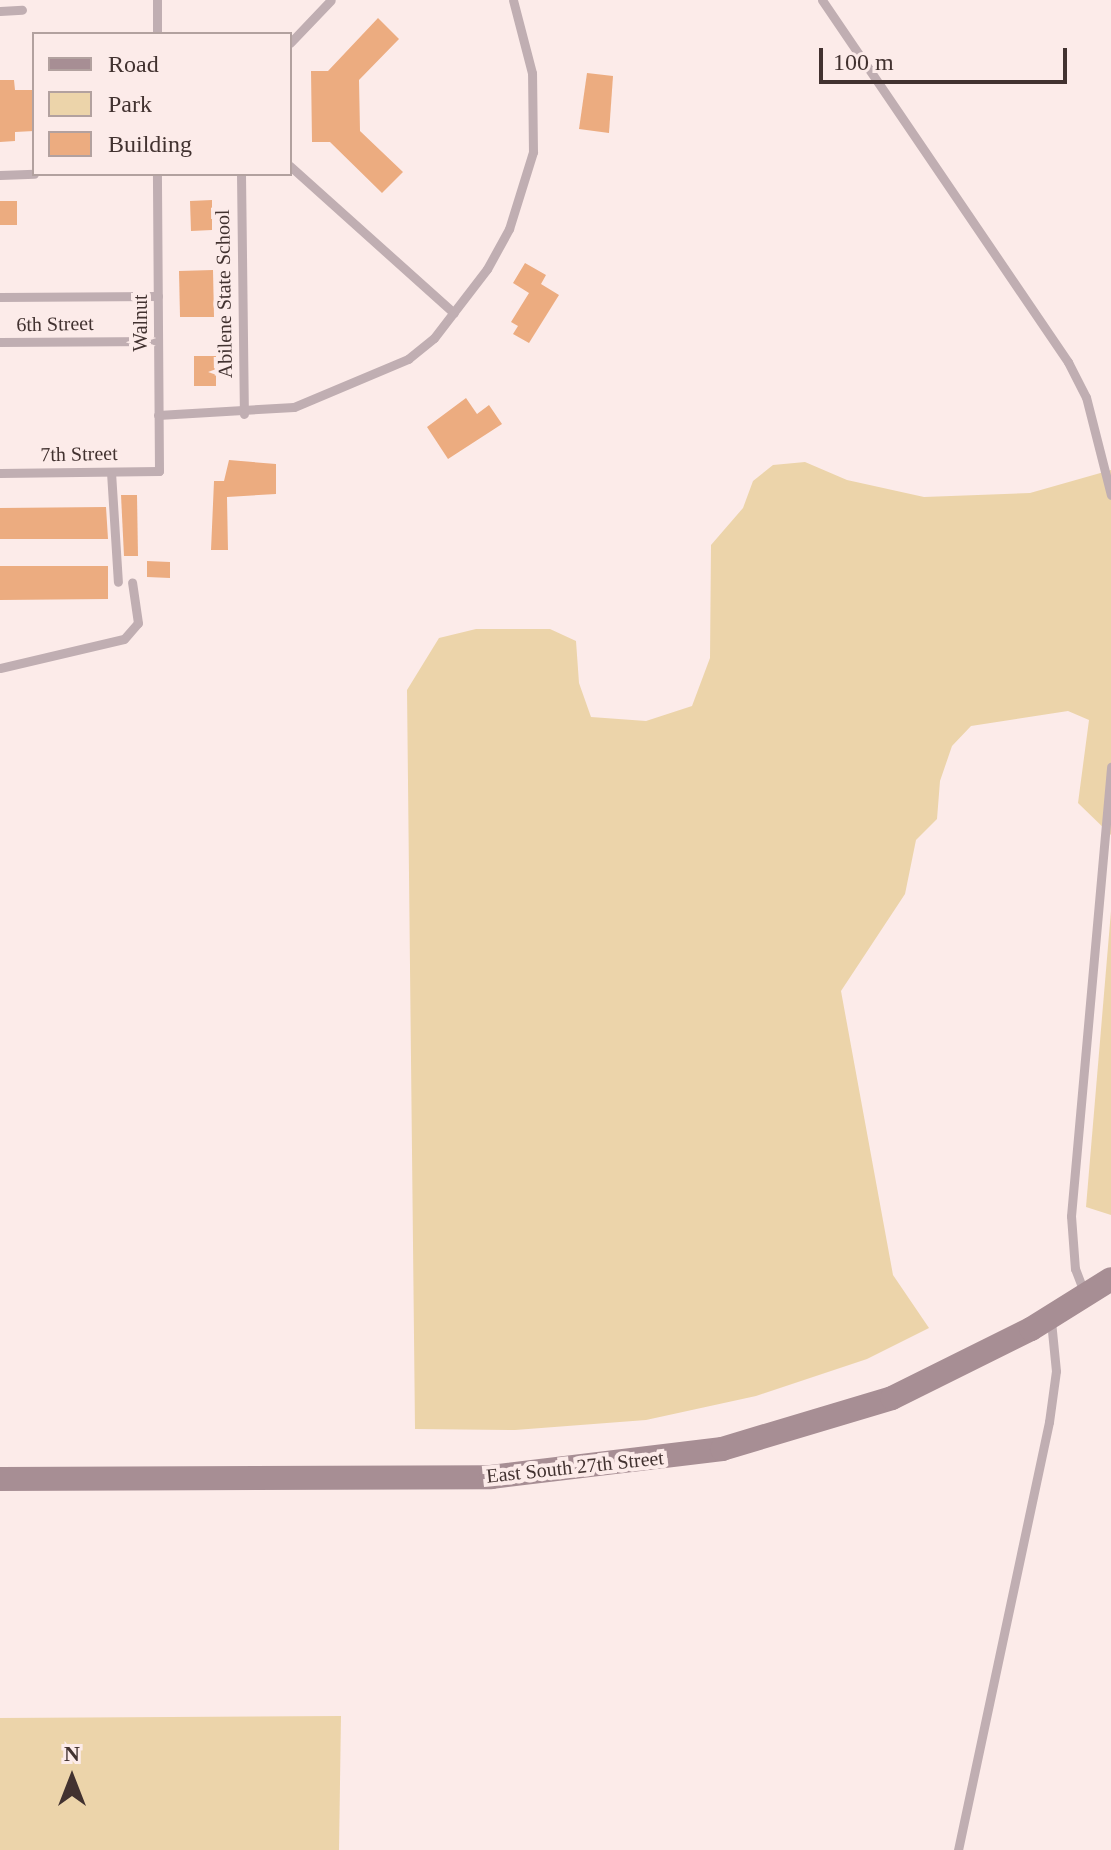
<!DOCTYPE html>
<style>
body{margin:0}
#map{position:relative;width:1111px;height:1850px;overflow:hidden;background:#fcebe9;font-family:Georgia,serif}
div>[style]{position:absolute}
.green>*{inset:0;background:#ecd4aa}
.building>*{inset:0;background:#ecac80}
.lane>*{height:9px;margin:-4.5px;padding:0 4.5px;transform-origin:4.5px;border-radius:4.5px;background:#c0aeb2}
.secondary>*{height:24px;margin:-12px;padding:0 12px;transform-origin:12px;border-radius:12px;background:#a78e94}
span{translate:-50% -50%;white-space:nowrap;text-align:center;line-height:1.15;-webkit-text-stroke:8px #fcebe9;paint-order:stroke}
.street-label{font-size:20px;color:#423230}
.legend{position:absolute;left:32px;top:32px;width:260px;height:144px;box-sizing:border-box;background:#fcebe9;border:2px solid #b2a19f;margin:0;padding:10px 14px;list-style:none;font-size:24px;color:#423230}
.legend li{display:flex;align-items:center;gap:16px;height:40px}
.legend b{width:40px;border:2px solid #b2a19f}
.north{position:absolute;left:32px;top:1738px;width:80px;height:80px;-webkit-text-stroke:6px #fcebe9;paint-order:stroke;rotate:0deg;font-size:22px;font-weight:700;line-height:32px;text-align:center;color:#423230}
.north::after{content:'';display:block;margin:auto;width:28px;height:36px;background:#423230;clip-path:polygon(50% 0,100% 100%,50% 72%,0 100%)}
.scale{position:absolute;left:819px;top:48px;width:248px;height:36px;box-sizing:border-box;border:4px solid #423230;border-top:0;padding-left:10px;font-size:24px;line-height:28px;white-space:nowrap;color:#423230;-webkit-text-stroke:6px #fcebe9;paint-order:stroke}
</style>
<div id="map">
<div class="green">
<i style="clip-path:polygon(805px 462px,847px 480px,924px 497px,1030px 493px,1111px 470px,1111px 835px,1078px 803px,1089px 720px,1068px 711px,971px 726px,952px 746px,940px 781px,937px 819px,916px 840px,905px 894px,841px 991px,893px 1275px,929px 1328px,867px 1359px,756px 1396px,646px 1420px,515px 1430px,415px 1429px,407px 690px,439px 638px,476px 629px,550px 629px,576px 641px,579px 683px,591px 717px,646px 721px,692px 706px,710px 658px,711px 545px,743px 508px,753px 481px,773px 465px)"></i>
<i style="clip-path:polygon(1111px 911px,1111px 1215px,1086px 1207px)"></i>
<i style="clip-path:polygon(341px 1716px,339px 1850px,0 1850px,0 1718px)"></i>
</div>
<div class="building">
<i style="clip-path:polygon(378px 18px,399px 39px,359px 80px,360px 131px,403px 172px,382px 193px,330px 142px,312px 142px,311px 71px,328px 71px)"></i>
<i style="clip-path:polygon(587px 73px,613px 76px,609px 133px,579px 129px)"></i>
<i style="clip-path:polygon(0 80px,14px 80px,15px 90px,34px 90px,34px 131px,15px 132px,15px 141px,0 142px)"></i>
<i style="clip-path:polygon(212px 200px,212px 230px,191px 231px,190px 201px)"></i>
<i style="clip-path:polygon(0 201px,17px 201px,17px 225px,0 225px)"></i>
<i style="clip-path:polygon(525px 263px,546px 275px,541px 284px,559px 295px,529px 343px,513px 334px,518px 326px,511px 322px,529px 293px,513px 283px)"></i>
<i style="clip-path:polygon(213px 270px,214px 317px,180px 317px,179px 271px)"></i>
<i style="clip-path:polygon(194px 356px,216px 356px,216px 386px,194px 386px)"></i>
<i style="clip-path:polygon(466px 398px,477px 414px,489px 405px,502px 424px,448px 459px,427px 427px)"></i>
<i style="clip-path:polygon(229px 460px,276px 464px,276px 494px,227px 497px,228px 550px,211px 550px,214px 481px,224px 481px)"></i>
<i style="clip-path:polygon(121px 495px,137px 495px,138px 556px,124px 556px)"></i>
<i style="clip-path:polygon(106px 507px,108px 539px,0 539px,0 508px)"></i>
<i style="clip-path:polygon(147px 561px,170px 562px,170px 578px,147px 577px)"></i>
<i style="clip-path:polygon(0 566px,108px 566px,108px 599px,0 600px)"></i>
</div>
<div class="lane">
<i style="left:157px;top:0;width:34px;rotate:90deg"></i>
<i style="left:822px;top:0;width:438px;rotate:55.8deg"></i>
<i style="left:1068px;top:362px;width:39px;rotate:63deg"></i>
<i style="left:1086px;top:397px;width:101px;rotate:75.7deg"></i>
<i style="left:0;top:11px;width:22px;rotate:-3deg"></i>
<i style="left:290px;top:43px;width:59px;rotate:-46.4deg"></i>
<i style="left:290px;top:166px;width:220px;rotate:41.9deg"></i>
<i style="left:241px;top:174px;width:240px;rotate:89.3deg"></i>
<i style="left:0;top:175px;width:34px;rotate:-2deg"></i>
<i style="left:0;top:297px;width:158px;rotate:-0.4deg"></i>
<i style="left:0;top:342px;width:158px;rotate:-0.4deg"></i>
<i style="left:158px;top:415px;width:136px;rotate:-3.4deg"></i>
<i style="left:294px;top:407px;width:124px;rotate:-22.8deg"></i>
<i style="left:408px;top:359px;width:33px;rotate:-39deg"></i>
<i style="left:434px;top:338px;width:87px;rotate:-52.5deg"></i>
<i style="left:487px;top:269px;width:46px;rotate:-61.2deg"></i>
<i style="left:509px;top:229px;width:81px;rotate:-72.7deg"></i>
<i style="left:533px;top:152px;width:79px;rotate:-90.7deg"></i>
<i style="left:532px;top:73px;width:75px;rotate:-104.6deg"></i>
<i style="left:111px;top:472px;width:110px;rotate:86.4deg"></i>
<i style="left:0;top:473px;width:159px;rotate:-0.7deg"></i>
<i style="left:159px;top:471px;width:297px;rotate:-90.4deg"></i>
<i style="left:0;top:668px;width:127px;rotate:-13.2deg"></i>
<i style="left:124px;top:639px;width:21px;rotate:-49deg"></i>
<i style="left:138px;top:623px;width:41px;rotate:-98.3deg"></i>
<i style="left:1084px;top:1292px;width:25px;rotate:-111deg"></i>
<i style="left:1075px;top:1269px;width:53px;rotate:-94.3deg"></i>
<i style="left:1071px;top:1216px;width:451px;rotate:-84.9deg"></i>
<i style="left:958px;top:1850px;width:438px;rotate:-78deg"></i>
<i style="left:1049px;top:1422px;width:51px;rotate:-82.2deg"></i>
<i style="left:1056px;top:1371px;width:50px;rotate:-95.7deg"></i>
</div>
<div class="secondary">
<i style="left:0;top:1479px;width:491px;rotate:-0.2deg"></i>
<i style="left:491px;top:1477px;width:233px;rotate:-6.9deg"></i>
<i style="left:722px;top:1449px;width:177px;rotate:-16.7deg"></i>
<i style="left:892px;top:1398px;width:155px;rotate:-26.4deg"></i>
<i style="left:1031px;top:1329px;width:94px;rotate:-32deg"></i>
</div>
<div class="street-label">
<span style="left:224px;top:294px;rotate:-91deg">Abilene State School</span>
<span style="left:140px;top:323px;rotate:-90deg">Walnut</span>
<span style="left:55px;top:324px;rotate:-1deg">6th Street</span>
<span style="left:79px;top:454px;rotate:-1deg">7th Street</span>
<span style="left:575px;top:1467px;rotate:-6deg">East South 27th Street</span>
</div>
<ul class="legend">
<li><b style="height:10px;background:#a78e94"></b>Road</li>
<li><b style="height:22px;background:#ecd4aa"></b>Park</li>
<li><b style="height:22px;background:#ecac80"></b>Building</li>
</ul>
<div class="north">N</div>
<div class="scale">100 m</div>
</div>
